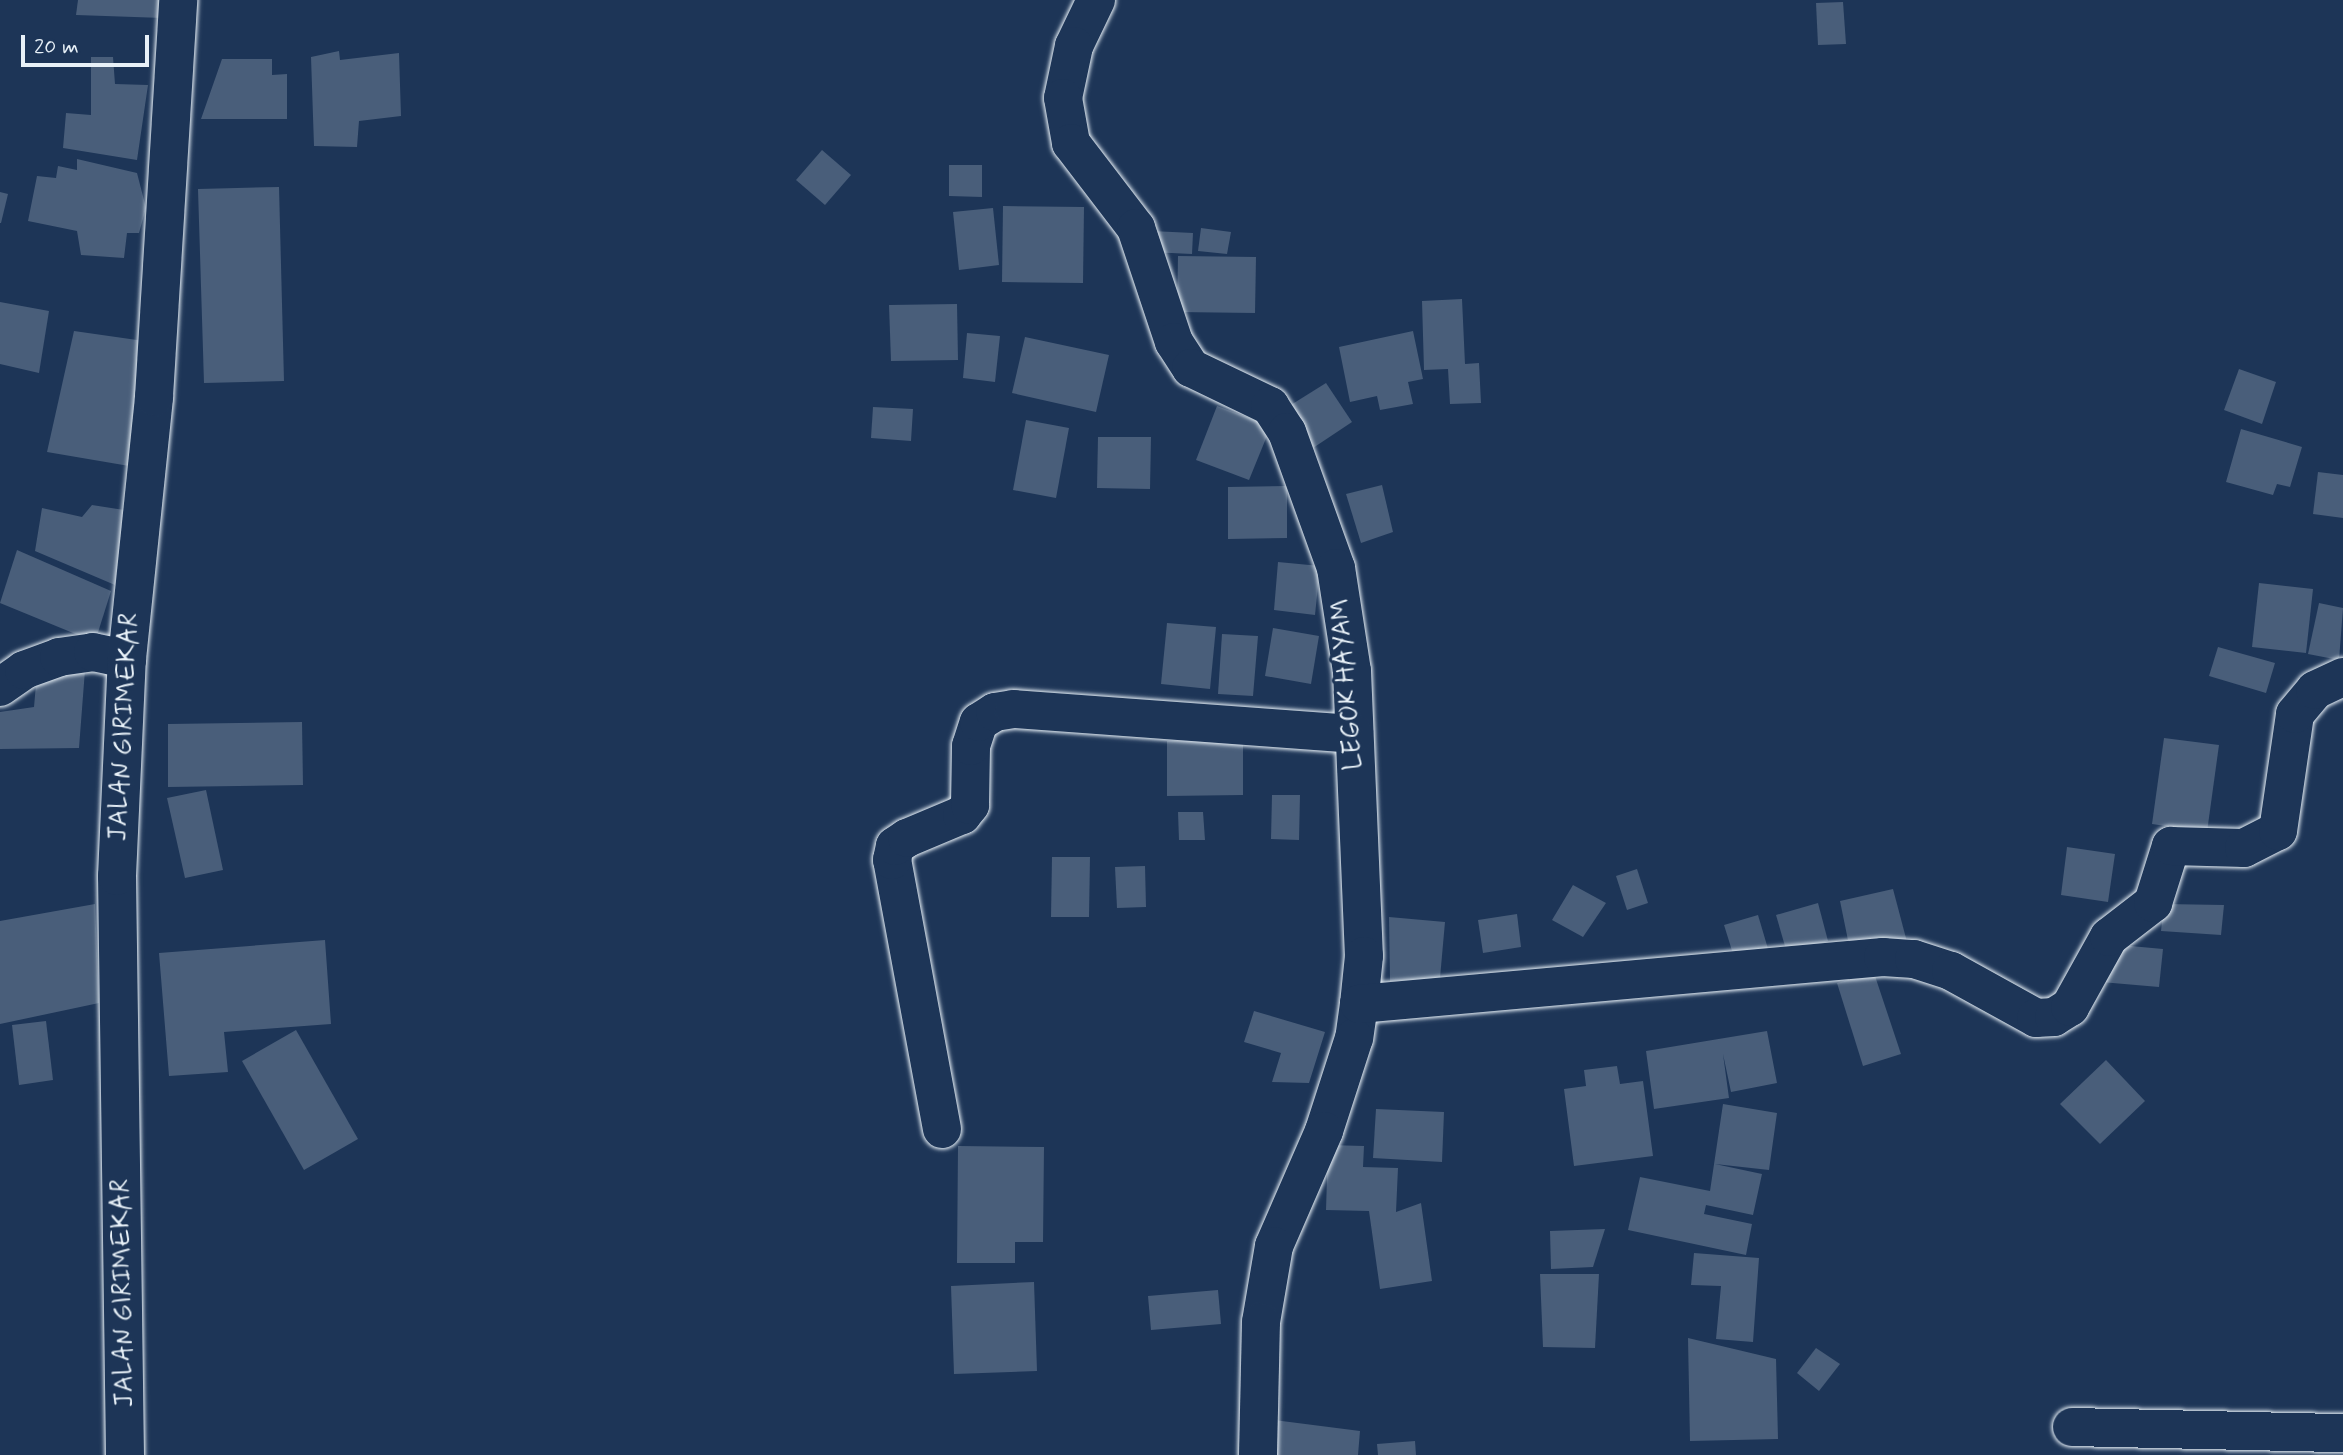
<!DOCTYPE html>
<style>
body{margin:0}
#map{position:relative;width:2343px;height:1455px;overflow:hidden;background:#1d3557;font-family:Mynerve,sans-serif}
div>[style]{position:absolute}
.building>*{inset:0;background:#495e7a}
.roads{filter:drop-shadow(0 0 2px #e8f1f8) drop-shadow(0 0 2px #e8f1f8)}
.minor>*{height:38px;margin:-19px;padding:0 19px;transform-origin:19px;border-radius:19px;background:#1d3557}
span{translate:-50% -50%;white-space:nowrap;text-align:center;line-height:1.15;-webkit-text-stroke:6px #1d3557;paint-order:stroke}
.street-label{font-size:26px;color:#e8f1f8}
.scale{position:absolute;left:21px;top:35px;width:128px;height:32px;box-sizing:border-box;border:4px solid #e8f1f8;border-top:0;padding-left:9px;font-size:21px;line-height:24px;white-space:nowrap;color:#e8f1f8;-webkit-text-stroke:5px #1d3557;paint-order:stroke}
</style>
<div id="map">
<div class="building">
<i style="clip-path:polygon(78px 0,165px 0,163px 18px,76px 15px)"></i>
<i style="clip-path:polygon(1843px 2px,1846px 44px,1818px 45px,1816px 3px)"></i>
<i style="clip-path:polygon(339px 51px,340px 60px,399px 53px,401px 116px,359px 121px,357px 147px,314px 146px,311px 57px)"></i>
<i style="clip-path:polygon(91px 57px,113px 57px,115px 84px,148px 85px,137px 160px,63px 148px,66px 113px,91px 115px)"></i>
<i style="clip-path:polygon(222px 59px,272px 59px,272px 75px,287px 74px,287px 119px,201px 119px)"></i>
<i style="clip-path:polygon(822px 150px,851px 175px,825px 205px,796px 180px)"></i>
<i style="clip-path:polygon(77px 159px,137px 173px,146px 208px,139px 233px,127px 233px,124px 258px,81px 255px,77px 231px,28px 221px,37px 176px,56px 178px,58px 166px,77px 170px)"></i>
<i style="clip-path:polygon(949px 165px,982px 165px,982px 197px,949px 196px)"></i>
<i style="clip-path:polygon(279px 187px,284px 381px,204px 383px,198px 189px)"></i>
<i style="clip-path:polygon(0 192px,8px 194px,1px 223px,0 223px)"></i>
<i style="clip-path:polygon(1003px 206px,1084px 207px,1083px 283px,1002px 282px)"></i>
<i style="clip-path:polygon(993px 208px,999px 265px,959px 270px,953px 212px)"></i>
<i style="clip-path:polygon(1201px 228px,1231px 232px,1227px 254px,1198px 251px)"></i>
<i style="clip-path:polygon(1152px 231px,1193px 233px,1192px 254px,1150px 252px)"></i>
<i style="clip-path:polygon(1178px 256px,1256px 257px,1255px 313px,1177px 312px)"></i>
<i style="clip-path:polygon(1462px 299px,1465px 364px,1479px 363px,1481px 403px,1450px 404px,1448px 369px,1424px 370px,1422px 301px)"></i>
<i style="clip-path:polygon(0 302px,49px 311px,39px 373px,0 364px)"></i>
<i style="clip-path:polygon(957px 304px,958px 360px,891px 361px,889px 305px)"></i>
<i style="clip-path:polygon(74px 331px,151px 342px,135px 467px,47px 452px)"></i>
<i style="clip-path:polygon(1413px 331px,1423px 379px,1408px 382px,1413px 404px,1380px 410px,1377px 396px,1350px 402px,1339px 347px)"></i>
<i style="clip-path:polygon(967px 333px,1000px 336px,995px 382px,963px 378px)"></i>
<i style="clip-path:polygon(1025px 337px,1109px 355px,1096px 412px,1012px 393px)"></i>
<i style="clip-path:polygon(2239px 369px,2276px 382px,2262px 424px,2224px 410px)"></i>
<i style="clip-path:polygon(1326px 383px,1352px 422px,1313px 448px,1286px 408px)"></i>
<i style="clip-path:polygon(1217px 406px,1271px 426px,1249px 480px,1196px 460px)"></i>
<i style="clip-path:polygon(873px 407px,913px 409px,911px 441px,871px 438px)"></i>
<i style="clip-path:polygon(1026px 420px,1069px 428px,1056px 498px,1013px 490px)"></i>
<i style="clip-path:polygon(2241px 429px,2302px 447px,2290px 487px,2277px 484px,2273px 495px,2226px 482px)"></i>
<i style="clip-path:polygon(1098px 437px,1151px 437px,1150px 489px,1097px 488px)"></i>
<i style="clip-path:polygon(2318px 472px,2343px 475px,2343px 518px,2313px 514px)"></i>
<i style="clip-path:polygon(1382px 485px,1393px 532px,1361px 543px,1346px 494px)"></i>
<i style="clip-path:polygon(1287px 486px,1287px 538px,1228px 539px,1228px 487px)"></i>
<i style="clip-path:polygon(92px 505px,124px 510px,115px 585px,35px 551px,42px 508px,82px 517px)"></i>
<i style="clip-path:polygon(17px 550px,111px 591px,95px 642px,0 603px)"></i>
<i style="clip-path:polygon(1278px 562px,1320px 566px,1315px 615px,1274px 610px)"></i>
<i style="clip-path:polygon(2259px 583px,2313px 589px,2306px 653px,2252px 647px)"></i>
<i style="clip-path:polygon(2319px 603px,2343px 608px,2339px 660px,2308px 654px)"></i>
<i style="clip-path:polygon(1167px 623px,1216px 627px,1210px 689px,1161px 684px)"></i>
<i style="clip-path:polygon(1273px 628px,1319px 636px,1311px 684px,1265px 676px)"></i>
<i style="clip-path:polygon(1222px 634px,1258px 636px,1253px 696px,1218px 694px)"></i>
<i style="clip-path:polygon(2218px 647px,2275px 663px,2266px 693px,2209px 676px)"></i>
<i style="clip-path:polygon(85px 670px,79px 748px,0 749px,0 712px,34px 707px,37px 673px)"></i>
<i style="clip-path:polygon(302px 722px,303px 785px,168px 787px,168px 724px)"></i>
<i style="clip-path:polygon(2164px 738px,2219px 745px,2207px 832px,2152px 824px)"></i>
<i style="clip-path:polygon(1243px 739px,1243px 795px,1167px 796px,1167px 741px)"></i>
<i style="clip-path:polygon(206px 790px,223px 870px,185px 878px,167px 798px)"></i>
<i style="clip-path:polygon(1272px 795px,1300px 795px,1299px 840px,1271px 839px)"></i>
<i style="clip-path:polygon(1178px 812px,1203px 812px,1205px 840px,1179px 840px)"></i>
<i style="clip-path:polygon(2067px 847px,2115px 854px,2108px 902px,2061px 895px)"></i>
<i style="clip-path:polygon(1052px 857px,1090px 857px,1089px 917px,1051px 917px)"></i>
<i style="clip-path:polygon(1145px 866px,1146px 907px,1117px 908px,1115px 867px)"></i>
<i style="clip-path:polygon(1637px 869px,1648px 903px,1627px 910px,1616px 876px)"></i>
<i style="clip-path:polygon(1573px 885px,1606px 903px,1583px 937px,1552px 920px)"></i>
<i style="clip-path:polygon(1893px 889px,1907px 942px,1851px 955px,1840px 901px)"></i>
<i style="clip-path:polygon(1818px 903px,1828px 941px,1787px 953px,1776px 915px)"></i>
<i style="clip-path:polygon(95px 904px,99px 1003px,0 1024px,0 921px)"></i>
<i style="clip-path:polygon(2164px 904px,2224px 905px,2221px 935px,2161px 931px)"></i>
<i style="clip-path:polygon(1517px 914px,1521px 947px,1483px 953px,1478px 920px)"></i>
<i style="clip-path:polygon(1758px 915px,1771px 959px,1738px 970px,1724px 925px)"></i>
<i style="clip-path:polygon(1389px 917px,1445px 922px,1440px 978px,1390px 981px)"></i>
<i style="clip-path:polygon(325px 940px,331px 1024px,224px 1032px,228px 1072px,169px 1076px,159px 953px)"></i>
<i style="clip-path:polygon(2109px 944px,2163px 949px,2159px 987px,2101px 982px)"></i>
<i style="clip-path:polygon(1874px 973px,1901px 1054px,1863px 1066px,1837px 983px)"></i>
<i style="clip-path:polygon(1254px 1011px,1325px 1032px,1309px 1083px,1272px 1082px,1281px 1053px,1244px 1042px)"></i>
<i style="clip-path:polygon(46px 1021px,53px 1080px,19px 1085px,12px 1025px)"></i>
<i style="clip-path:polygon(296px 1030px,358px 1139px,304px 1170px,242px 1061px)"></i>
<i style="clip-path:polygon(1767px 1031px,1777px 1083px,1731px 1092px,1723px 1054px,1729px 1098px,1654px 1109px,1646px 1051px)"></i>
<i style="clip-path:polygon(2106px 1060px,2145px 1101px,2100px 1144px,2060px 1104px)"></i>
<i style="clip-path:polygon(1617px 1066px,1620px 1084px,1643px 1081px,1653px 1156px,1574px 1166px,1564px 1089px,1586px 1086px,1584px 1070px)"></i>
<i style="clip-path:polygon(1723px 1104px,1777px 1113px,1769px 1170px,1715px 1164px,1762px 1174px,1753px 1215px,1706px 1205px,1704px 1214px,1752px 1224px,1746px 1255px,1628px 1230px,1640px 1177px,1710px 1191px)"></i>
<i style="clip-path:polygon(1376px 1109px,1444px 1112px,1442px 1162px,1373px 1158px)"></i>
<i style="clip-path:polygon(1328px 1145px,1364px 1146px,1363px 1167px,1398px 1168px,1396px 1212px,1421px 1203px,1432px 1281px,1380px 1289px,1369px 1211px,1326px 1210px)"></i>
<i style="clip-path:polygon(958px 1146px,1044px 1147px,1043px 1242px,1015px 1242px,1015px 1263px,957px 1263px)"></i>
<i style="clip-path:polygon(1605px 1229px,1593px 1267px,1551px 1269px,1550px 1231px)"></i>
<i style="clip-path:polygon(1694px 1253px,1759px 1258px,1753px 1342px,1716px 1339px,1721px 1286px,1691px 1285px)"></i>
<i style="clip-path:polygon(1540px 1274px,1599px 1274px,1595px 1348px,1543px 1347px)"></i>
<i style="clip-path:polygon(1034px 1282px,1037px 1371px,954px 1374px,951px 1286px)"></i>
<i style="clip-path:polygon(1218px 1290px,1221px 1324px,1151px 1330px,1148px 1296px)"></i>
<i style="clip-path:polygon(1688px 1338px,1776px 1359px,1778px 1439px,1690px 1441px)"></i>
<i style="clip-path:polygon(1816px 1348px,1840px 1364px,1819px 1391px,1797px 1373px)"></i>
<i style="clip-path:polygon(1274px 1420px,1360px 1431px,1358px 1455px,1273px 1455px)"></i>
<i style="clip-path:polygon(1415px 1441px,1416px 1455px,1378px 1455px,1377px 1444px)"></i>
</div>
<div class="roads">
<div class="minor">
<i style="left:1096px;top:0;width:51px;rotate:115.6deg"></i>
<i style="left:1074px;top:46px;width:53px;rotate:101.9deg"></i>
<i style="left:1063px;top:98px;width:46px;rotate:79.9deg"></i>
<i style="left:1071px;top:143px;width:107px;rotate:52.6deg"></i>
<i style="left:1136px;top:228px;width:120px;rotate:71.6deg"></i>
<i style="left:1174px;top:342px;width:31px;rotate:57deg"></i>
<i style="left:1191px;top:368px;width:88px;rotate:25.7deg"></i>
<i style="left:1270px;top:406px;width:31px;rotate:57deg"></i>
<i style="left:1287px;top:432px;width:145px;rotate:70.2deg"></i>
<i style="left:1336px;top:568px;width:104px;rotate:81.2deg"></i>
<i style="left:1352px;top:671px;width:285px;rotate:87.6deg"></i>
<i style="left:1364px;top:956px;width:48px;rotate:95.9deg"></i>
<i style="left:1359px;top:1004px;width:34px;rotate:98deg"></i>
<i style="left:1354px;top:1038px;width:98px;rotate:107.9deg"></i>
<i style="left:1324px;top:1131px;width:125px;rotate:113.5deg"></i>
<i style="left:1274px;top:1246px;width:77px;rotate:99.7deg"></i>
<i style="left:1261px;top:1322px;width:133px;rotate:91.3deg"></i>
<i style="left:0;top:687px;width:29px;rotate:-35deg"></i>
<i style="left:24px;top:670px;width:37px;rotate:-20deg"></i>
<i style="left:59px;top:657px;width:34px;rotate:-8deg"></i>
<i style="left:93px;top:652px;width:35px;rotate:12deg"></i>
<i style="left:1359px;top:1004px;width:526px;rotate:-5.13deg"></i>
<i style="left:1883px;top:957px;width:31px;rotate:4deg"></i>
<i style="left:1914px;top:959px;width:39px;rotate:18deg"></i>
<i style="left:1951px;top:971px;width:97px;rotate:28.9deg"></i>
<i style="left:2036px;top:1018px;width:18px;rotate:-3deg"></i>
<i style="left:2054px;top:1017px;width:19px;rotate:-32deg"></i>
<i style="left:2070px;top:1007px;width:80px;rotate:-60.9deg"></i>
<i style="left:2109px;top:937px;width:56px;rotate:-37.7deg"></i>
<i style="left:2153px;top:903px;width:60px;rotate:-72.5deg"></i>
<i style="left:2171px;top:846px;width:73px;rotate:1.6deg"></i>
<i style="left:2244px;top:848px;width:38px;rotate:-27deg"></i>
<i style="left:2278px;top:831px;width:118px;rotate:-81.7deg"></i>
<i style="left:2295px;top:714px;width:31px;rotate:-50deg"></i>
<i style="left:2315px;top:690px;width:31px;rotate:-25deg"></i>
<i style="left:942px;top:1129px;width:274px;rotate:-100.5deg"></i>
<i style="left:892px;top:860px;width:14px;rotate:-78deg"></i>
<i style="left:895px;top:846px;width:14px;rotate:-34deg"></i>
<i style="left:907px;top:838px;width:60px;rotate:-22.7deg"></i>
<i style="left:962px;top:815px;width:13px;rotate:-51deg"></i>
<i style="left:970px;top:805px;width:59px;rotate:-89deg"></i>
<i style="left:971px;top:746px;width:25px;rotate:-72deg"></i>
<i style="left:979px;top:722px;width:19px;rotate:-32deg"></i>
<i style="left:995px;top:712px;width:19px;rotate:-9deg"></i>
<i style="left:1014px;top:709px;width:341px;rotate:4.2deg"></i>
<i style="left:2072px;top:1427px;width:271px;rotate:1.3deg"></i>
<i style="left:125px;top:1455px;width:579px;rotate:-90.79deg"></i>
<i style="left:117px;top:876px;width:217px;rotate:-87.4deg"></i>
<i style="left:127px;top:659px;width:263px;rotate:-84.1deg"></i>
<i style="left:154px;top:397px;width:398px;rotate:-86.5deg"></i>
</div>
</div>
<div class="street-label">
<span style="left:1348px;top:684px;rotate:-95deg">LEGOK HAYAM</span>
<span style="left:125px;top:727px;rotate:-87deg">JALAN GIRIMEKAR</span>
<span style="left:124px;top:1293px;rotate:-91deg">JALAN GIRIMEKAR</span>
</div>
<div class="scale">20 m</div>
</div>
